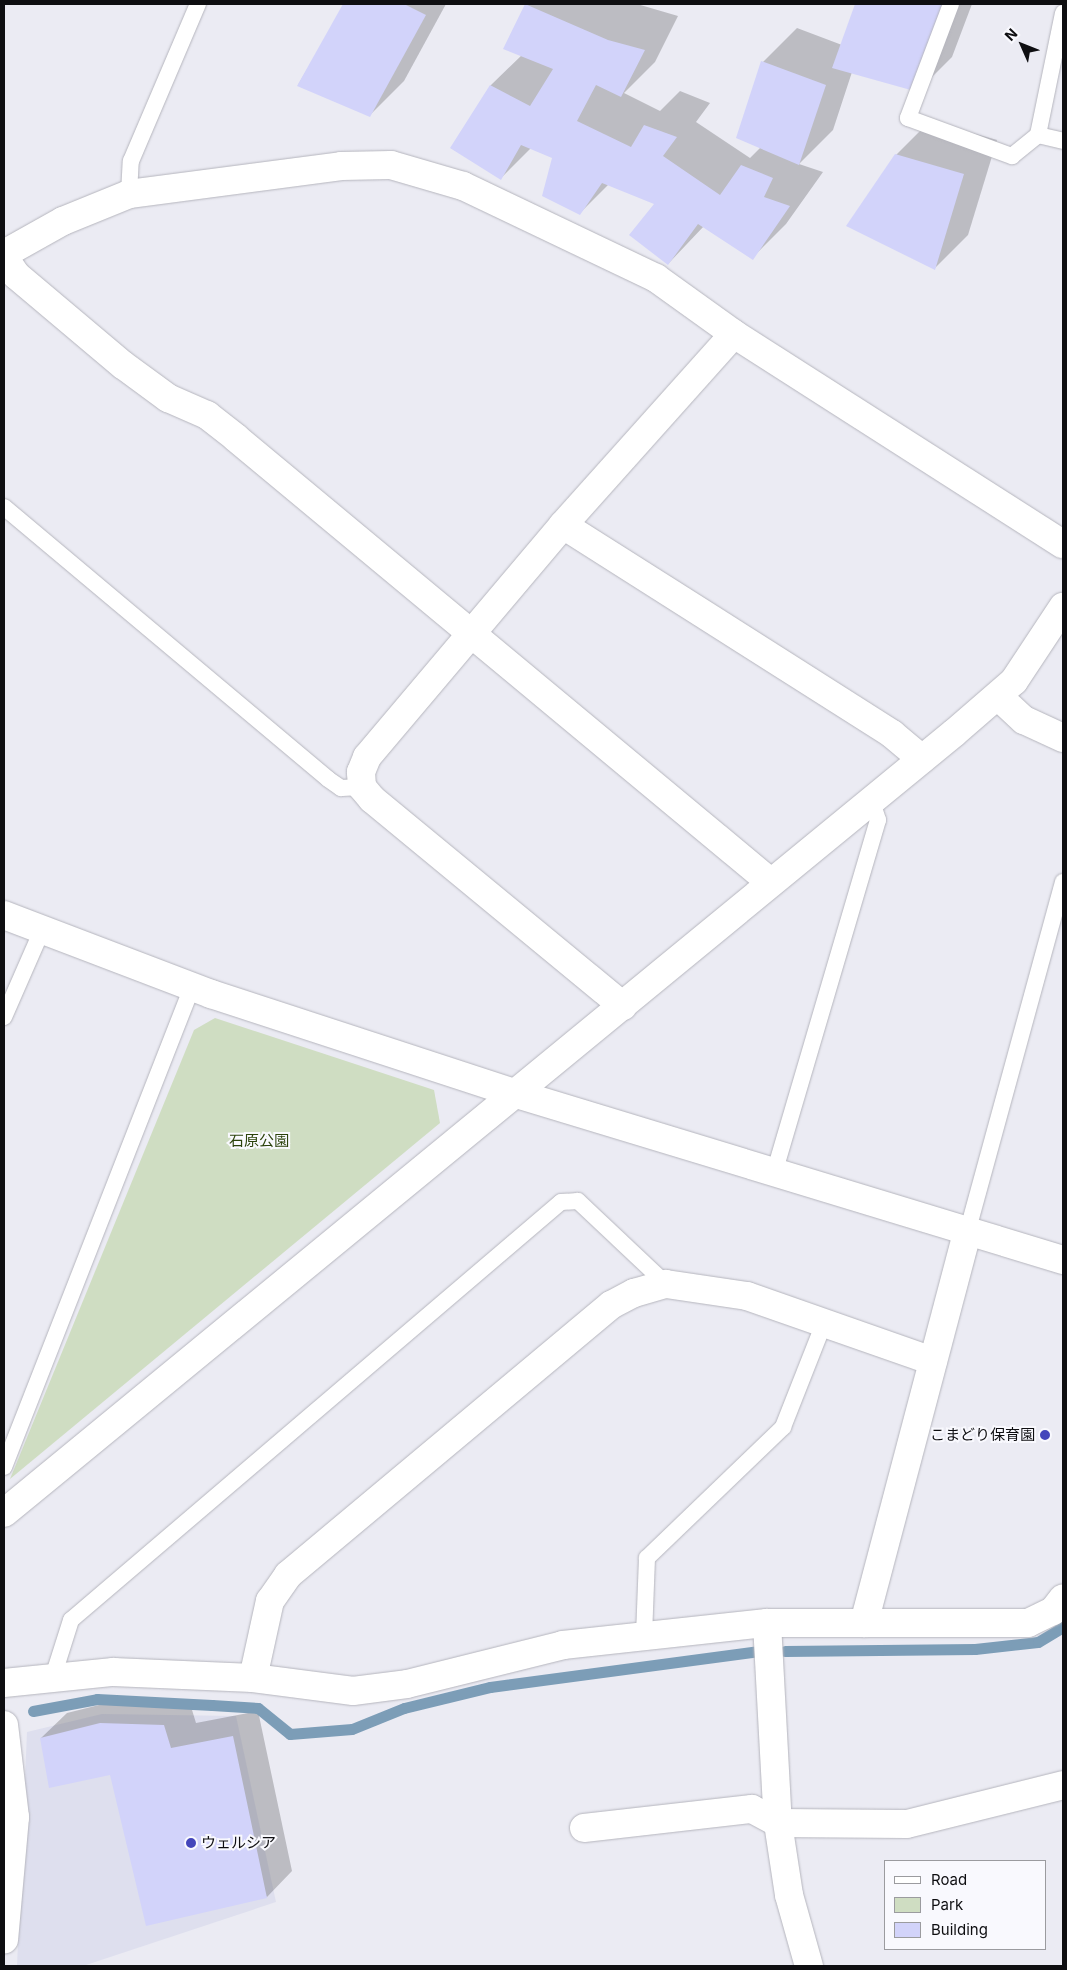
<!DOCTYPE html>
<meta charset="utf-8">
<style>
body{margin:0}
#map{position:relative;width:1067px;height:1970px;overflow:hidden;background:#ebebf3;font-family:Inter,"Noto Sans JP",sans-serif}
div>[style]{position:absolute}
.built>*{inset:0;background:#dedfee}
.green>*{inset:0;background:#cfddc2}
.shadow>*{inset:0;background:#0003}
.stream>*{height:11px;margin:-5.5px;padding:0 5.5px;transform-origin:5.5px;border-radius:5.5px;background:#7c9db7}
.building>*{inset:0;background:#d2d3fa}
.roads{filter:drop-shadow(0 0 1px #b5b5bd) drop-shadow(0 0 1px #b5b5bd)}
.service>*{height:16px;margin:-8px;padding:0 8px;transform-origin:8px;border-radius:8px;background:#fff}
.minor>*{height:28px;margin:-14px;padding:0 14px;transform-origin:14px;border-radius:14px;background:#fff}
.tertiary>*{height:28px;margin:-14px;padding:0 14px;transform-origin:14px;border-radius:14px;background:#fff}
.dots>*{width:14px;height:14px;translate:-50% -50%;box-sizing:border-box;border:2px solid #f9f9fe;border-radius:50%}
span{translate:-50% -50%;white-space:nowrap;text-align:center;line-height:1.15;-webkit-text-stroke:4px #f9f9fe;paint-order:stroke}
.park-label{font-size:15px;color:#2c430c}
.poi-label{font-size:15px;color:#0e0e11}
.right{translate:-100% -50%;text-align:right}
.left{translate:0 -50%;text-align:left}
.frame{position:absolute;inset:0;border:5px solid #0e0e11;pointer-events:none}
.legend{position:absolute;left:884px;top:1860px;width:162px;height:90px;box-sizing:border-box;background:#f9f9fe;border:1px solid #9b9b9f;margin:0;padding:6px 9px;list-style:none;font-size:15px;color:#0e0e11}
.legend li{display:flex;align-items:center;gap:10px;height:25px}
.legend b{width:25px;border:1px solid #9b9b9f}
.north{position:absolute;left:997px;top:20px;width:50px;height:50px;-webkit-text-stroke:4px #f9f9fe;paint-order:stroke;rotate:314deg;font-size:14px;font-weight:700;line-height:20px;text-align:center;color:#0e0e11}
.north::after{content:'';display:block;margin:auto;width:18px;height:22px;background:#0e0e11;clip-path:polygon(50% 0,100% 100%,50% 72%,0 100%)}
</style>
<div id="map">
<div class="built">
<i style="clip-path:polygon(102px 1714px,236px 1716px,276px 1902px,83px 1966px,17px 1966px,27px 1732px)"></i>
</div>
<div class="green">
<i style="clip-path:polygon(215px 1018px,434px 1090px,440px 1123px,10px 1479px,194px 1030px)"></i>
</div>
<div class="shadow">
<i style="clip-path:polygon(345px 4px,446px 4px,404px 81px,370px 115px,298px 85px)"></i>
<i style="clip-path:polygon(527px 4px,637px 4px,678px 16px,655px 62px,624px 93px,660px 111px,680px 91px,710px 103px,696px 122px,750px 158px,761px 147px,763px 62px,797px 28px,842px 45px,856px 4px,972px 4px,952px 57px,918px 91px,852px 72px,833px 130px,799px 164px,823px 172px,786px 224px,752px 258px,704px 226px,668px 264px,656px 204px,609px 184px,579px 214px,554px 158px,531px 148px,501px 178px,451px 148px,491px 85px,522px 55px,505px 49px)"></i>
<i style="clip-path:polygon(930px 121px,997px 140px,968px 235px,934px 269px,896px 155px)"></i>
<i style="clip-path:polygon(127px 1698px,189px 1700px,196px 1723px,258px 1711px,292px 1871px,267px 1897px,111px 1773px,41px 1738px,67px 1713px)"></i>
</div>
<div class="stream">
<i style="left:785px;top:1651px;width:190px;rotate:-0.6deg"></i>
<i style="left:975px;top:1649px;width:63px;rotate:-6.3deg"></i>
<i style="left:1038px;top:1642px;width:29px;rotate:-31deg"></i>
<i style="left:33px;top:1711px;width:65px;rotate:-10.6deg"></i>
<i style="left:97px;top:1699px;width:115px;rotate:3deg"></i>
<i style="left:212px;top:1705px;width:46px;rotate:3.7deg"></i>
<i style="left:258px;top:1708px;width:41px;rotate:39.1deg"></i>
<i style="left:290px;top:1734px;width:62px;rotate:-4.6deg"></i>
<i style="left:352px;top:1729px;width:56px;rotate:-22deg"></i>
<i style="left:404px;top:1708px;width:89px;rotate:-13.7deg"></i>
<i style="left:490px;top:1687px;width:266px;rotate:-7.6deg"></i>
</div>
<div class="building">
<i style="clip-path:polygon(343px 4px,404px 4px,426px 15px,370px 117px,297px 86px)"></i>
<i style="clip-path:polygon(525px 4px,608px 40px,645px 50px,621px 97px,596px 85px,577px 121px,631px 147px,644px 125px,677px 137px,663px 156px,720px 195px,741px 165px,773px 178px,764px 197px,790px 206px,753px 260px,698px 224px,668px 265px,629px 235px,654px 204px,602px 183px,580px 215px,542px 196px,552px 158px,521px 145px,501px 180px,450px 148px,490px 85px,530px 106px,553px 69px,503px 49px)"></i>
<i style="clip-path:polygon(855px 4px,951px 4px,918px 92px,832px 68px)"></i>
<i style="clip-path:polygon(761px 61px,826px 85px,799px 165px,736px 138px)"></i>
<i style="clip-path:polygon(895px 154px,964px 174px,935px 270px,846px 226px)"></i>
<i style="clip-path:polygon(100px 1723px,164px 1725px,171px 1748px,233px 1736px,267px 1898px,146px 1926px,110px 1775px,49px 1788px,40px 1738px)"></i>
</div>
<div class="roads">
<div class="service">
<i style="left:951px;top:4px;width:122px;rotate:110.7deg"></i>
<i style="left:908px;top:118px;width:111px;rotate:20.1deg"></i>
<i style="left:1012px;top:156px;width:33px;rotate:-39deg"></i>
<i style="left:1063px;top:13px;width:125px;rotate:101.6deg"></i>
<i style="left:1038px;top:135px;width:26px;rotate:13deg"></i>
<i style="left:129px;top:194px;width:33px;rotate:-87deg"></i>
<i style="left:131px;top:161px;width:171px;rotate:-66.9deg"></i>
<i style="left:4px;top:507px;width:423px;rotate:40deg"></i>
<i style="left:328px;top:779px;width:16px;rotate:35deg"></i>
<i style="left:341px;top:788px;width:21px;rotate:-3deg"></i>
<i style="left:4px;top:1017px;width:95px;rotate:-66.4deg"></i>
<i style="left:775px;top:1170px;width:365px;rotate:-73.6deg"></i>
<i style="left:878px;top:820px;width:19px;rotate:-108deg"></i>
<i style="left:967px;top:1233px;width:364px;rotate:-74.7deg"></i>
<i style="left:4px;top:1467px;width:516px;rotate:-68.61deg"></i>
<i style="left:644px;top:1636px;width:78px;rotate:-87.8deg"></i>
<i style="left:647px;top:1558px;width:189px;rotate:-43.9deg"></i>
<i style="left:783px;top:1427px;width:112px;rotate:-68.5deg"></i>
<i style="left:52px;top:1680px;width:63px;rotate:-72.4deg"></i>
<i style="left:71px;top:1620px;width:644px;rotate:-40.47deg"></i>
<i style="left:561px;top:1202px;width:17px;rotate:-3deg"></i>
<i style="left:578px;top:1201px;width:121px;rotate:43.3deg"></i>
</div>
<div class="minor">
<i style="left:4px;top:254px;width:68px;rotate:-29.2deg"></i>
<i style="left:63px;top:221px;width:71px;rotate:-22.2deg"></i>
<i style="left:129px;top:194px;width:214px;rotate:-7.5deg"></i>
<i style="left:341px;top:166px;width:50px;rotate:-1.1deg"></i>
<i style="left:391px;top:165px;width:75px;rotate:16.3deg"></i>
<i style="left:463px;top:186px;width:214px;rotate:25.5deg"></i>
<i style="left:656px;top:278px;width:96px;rotate:35.7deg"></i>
<i style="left:734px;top:334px;width:390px;rotate:32.6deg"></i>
<i style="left:4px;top:257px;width:22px;rotate:56deg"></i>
<i style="left:16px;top:275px;width:140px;rotate:40.1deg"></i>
<i style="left:123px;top:365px;width:56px;rotate:36.3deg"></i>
<i style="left:168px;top:398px;width:43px;rotate:23.6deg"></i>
<i style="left:207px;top:415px;width:37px;rotate:38deg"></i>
<i style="left:236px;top:438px;width:693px;rotate:39.73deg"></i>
<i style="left:563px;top:525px;width:390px;rotate:32.4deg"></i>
<i style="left:892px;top:734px;width:39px;rotate:40deg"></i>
<i style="left:999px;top:697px;width:34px;rotate:43deg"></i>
<i style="left:1024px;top:720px;width:43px;rotate:24.8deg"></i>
<i style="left:954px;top:733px;width:79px;rotate:-40.9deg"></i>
<i style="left:1014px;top:681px;width:89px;rotate:-56.5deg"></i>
<i style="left:623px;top:1006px;width:325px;rotate:-140.5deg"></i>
<i style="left:372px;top:799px;width:16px;rotate:-130deg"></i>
<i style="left:362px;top:787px;width:15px;rotate:-94deg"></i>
<i style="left:361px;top:772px;width:16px;rotate:-68deg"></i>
<i style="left:367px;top:757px;width:304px;rotate:-49.8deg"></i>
<i style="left:563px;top:525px;width:256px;rotate:-48.2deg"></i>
<i style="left:767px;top:1623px;width:200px;rotate:86.9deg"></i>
<i style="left:778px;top:1823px;width:73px;rotate:81.3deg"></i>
<i style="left:789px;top:1895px;width:74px;rotate:74.3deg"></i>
<i style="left:864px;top:1623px;width:403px;rotate:-75.2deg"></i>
<i style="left:253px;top:1678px;width:79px;rotate:-77.6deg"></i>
<i style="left:270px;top:1601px;width:32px;rotate:-55deg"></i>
<i style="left:288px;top:1575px;width:421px;rotate:-39.9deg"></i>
<i style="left:611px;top:1305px;width:26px;rotate:-28deg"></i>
<i style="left:634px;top:1293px;width:33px;rotate:-16deg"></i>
<i style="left:666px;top:1284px;width:82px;rotate:8.4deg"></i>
<i style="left:747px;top:1296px;width:197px;rotate:19.3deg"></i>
<i style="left:4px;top:1683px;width:110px;rotate:-5.8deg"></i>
<i style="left:113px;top:1672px;width:140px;rotate:2.5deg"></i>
<i style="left:253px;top:1678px;width:101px;rotate:7.4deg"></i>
<i style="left:353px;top:1691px;width:54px;rotate:-7.4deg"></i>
<i style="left:407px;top:1684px;width:161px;rotate:-14deg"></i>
<i style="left:563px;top:1645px;width:205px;rotate:-6.2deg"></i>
<i style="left:767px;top:1623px;width:261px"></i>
<i style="left:1028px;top:1623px;width:28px;rotate:-26deg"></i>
<i style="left:1053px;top:1611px;width:16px;rotate:-52deg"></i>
<i style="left:4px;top:1725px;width:93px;rotate:83.2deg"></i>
<i style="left:15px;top:1817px;width:123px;rotate:95.1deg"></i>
<i style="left:584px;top:1828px;width:169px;rotate:-6.5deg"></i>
<i style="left:752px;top:1809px;width:30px;rotate:28deg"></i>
<i style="left:778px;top:1823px;width:129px;rotate:0.4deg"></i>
<i style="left:907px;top:1824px;width:161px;rotate:-14deg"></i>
</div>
<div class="tertiary">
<i style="left:4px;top:915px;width:222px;rotate:20.9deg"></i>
<i style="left:211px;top:994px;width:322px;rotate:18.1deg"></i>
<i style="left:517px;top:1094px;width:571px;rotate:16.91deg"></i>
<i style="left:4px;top:1513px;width:1229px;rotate:-39.39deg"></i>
</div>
</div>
<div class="dots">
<i style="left:1045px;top:1435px;background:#4446bb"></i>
<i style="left:191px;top:1843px;background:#4446bb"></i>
</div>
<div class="park-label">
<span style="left:259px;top:1141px">石原公園</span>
</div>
<div class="poi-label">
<span class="right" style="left:1035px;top:1435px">こまどり保育園</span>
<span class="left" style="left:201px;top:1843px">ウェルシア</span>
</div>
<div class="frame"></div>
<ul class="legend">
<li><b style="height:6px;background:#fff"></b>Road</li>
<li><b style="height:14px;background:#cfddc2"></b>Park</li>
<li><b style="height:14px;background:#d2d3fa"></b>Building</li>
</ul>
<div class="north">N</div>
</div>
